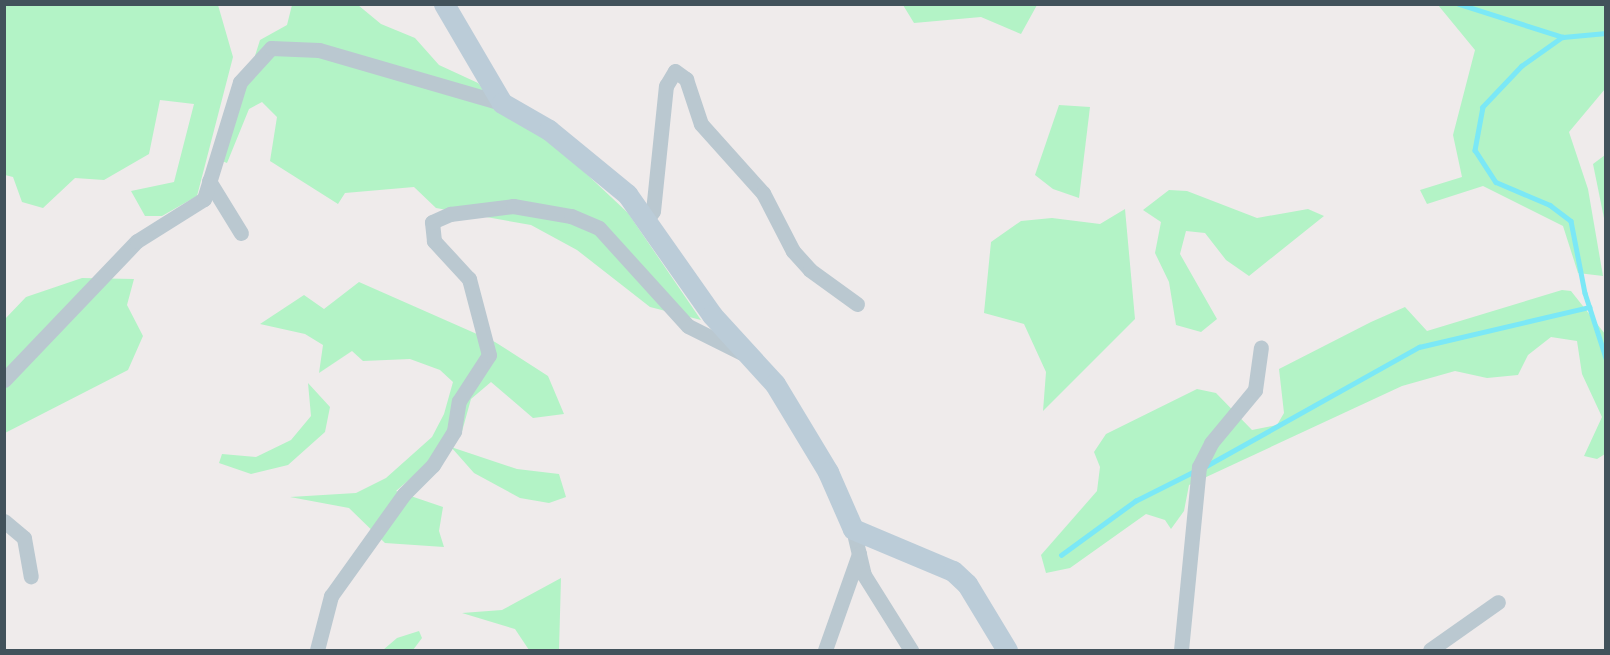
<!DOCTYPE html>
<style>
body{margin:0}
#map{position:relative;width:1610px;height:655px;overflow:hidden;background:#efebeb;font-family:Commissioner,sans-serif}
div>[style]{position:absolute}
.green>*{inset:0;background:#b3f3c6}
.stream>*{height:4.5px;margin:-2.25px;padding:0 2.25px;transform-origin:2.25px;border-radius:2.25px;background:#7be8f6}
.street>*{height:15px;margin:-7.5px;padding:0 7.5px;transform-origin:7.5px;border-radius:7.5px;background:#bac8d0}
.secondary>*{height:21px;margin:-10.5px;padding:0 10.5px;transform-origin:10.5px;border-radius:10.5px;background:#bbccd8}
span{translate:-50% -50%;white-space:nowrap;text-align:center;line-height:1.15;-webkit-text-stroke:5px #fff;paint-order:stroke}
.frame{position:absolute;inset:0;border:6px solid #42525b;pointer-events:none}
</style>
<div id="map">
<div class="green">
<i style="clip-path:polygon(5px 5px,218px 5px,233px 57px,197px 196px,162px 216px,145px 216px,131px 191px,174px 182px,194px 104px,160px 100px,149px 154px,104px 180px,75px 178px,43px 208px,22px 202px,13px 177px,5px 175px)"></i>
<i style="clip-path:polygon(292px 5px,358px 5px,381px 24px,415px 38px,439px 65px,478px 83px,498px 108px,544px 134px,628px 213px,701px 320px,650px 307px,577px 250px,531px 225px,436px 208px,414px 187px,345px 193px,338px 204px,270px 161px,277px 117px,262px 102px,249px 109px,227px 163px,222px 161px,260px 40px,287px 25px)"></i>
<i style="clip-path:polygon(903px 5px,1037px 5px,1021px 34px,981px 17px,914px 23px)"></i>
<i style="clip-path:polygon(1438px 5px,1605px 5px,1605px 89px,1569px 132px,1588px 189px,1603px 276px,1578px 273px,1563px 226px,1483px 186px,1427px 204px,1420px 190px,1462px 177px,1453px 135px,1475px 50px)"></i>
<i style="clip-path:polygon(1059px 105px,1090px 107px,1079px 198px,1053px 189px,1035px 175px)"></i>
<i style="clip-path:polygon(1605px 155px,1605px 223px,1593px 164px)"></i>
<i style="clip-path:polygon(1169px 190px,1187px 191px,1257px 218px,1308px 209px,1324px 216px,1249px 276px,1226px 260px,1205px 233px,1186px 231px,1180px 254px,1217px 319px,1201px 332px,1176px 325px,1169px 282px,1155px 253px,1161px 222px,1143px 210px)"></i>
<i style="clip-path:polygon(1125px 209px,1135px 319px,1043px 411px,1046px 372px,1024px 324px,984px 313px,991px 242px,1021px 221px,1052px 218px,1100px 224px)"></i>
<i style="clip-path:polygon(82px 278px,134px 279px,127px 305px,143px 336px,128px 370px,5px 433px,5px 319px,26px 297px)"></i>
<i style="clip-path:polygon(359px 282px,495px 342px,548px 376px,564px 414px,533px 418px,491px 382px,471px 399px,461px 435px,396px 491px,443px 507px,439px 531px,444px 547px,385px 543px,349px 508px,290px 497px,356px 493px,386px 478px,432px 437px,444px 414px,453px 382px,440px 370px,410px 359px,363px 361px,352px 351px,319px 373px,323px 345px,305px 334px,260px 324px,304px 295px,324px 309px)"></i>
<i style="clip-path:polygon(1562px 290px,1571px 291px,1605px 334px,1605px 454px,1597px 459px,1584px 456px,1602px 417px,1582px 374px,1577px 341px,1551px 337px,1528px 355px,1518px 375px,1487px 378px,1455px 371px,1402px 386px,1189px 485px,1184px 511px,1171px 529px,1165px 520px,1146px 514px,1070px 568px,1046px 573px,1041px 555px,1097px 491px,1100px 467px,1094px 452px,1106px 434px,1197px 389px,1216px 393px,1252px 430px,1277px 425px,1284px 413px,1279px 369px,1371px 322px,1405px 307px,1427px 331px)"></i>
<i style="clip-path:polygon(308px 383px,330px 407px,325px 432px,288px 465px,251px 474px,219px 463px,222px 454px,256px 457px,291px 440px,311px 416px)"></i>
<i style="clip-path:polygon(451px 447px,517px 469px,559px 474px,566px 497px,549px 503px,520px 498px,474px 473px)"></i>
<i style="clip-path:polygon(561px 578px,559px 650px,529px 650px,515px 629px,462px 613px,502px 610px)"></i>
<i style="clip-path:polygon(419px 631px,422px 638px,413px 650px,383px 650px,397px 638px)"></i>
</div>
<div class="stream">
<i style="left:1459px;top:4px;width:109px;rotate:17.6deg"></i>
<i style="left:1563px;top:37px;width:43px;rotate:-5.3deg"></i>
<i style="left:1563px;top:37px;width:50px;rotate:144.7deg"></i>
<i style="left:1522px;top:66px;width:57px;rotate:133.6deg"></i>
<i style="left:1483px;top:107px;width:44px;rotate:100.5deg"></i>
<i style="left:1475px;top:150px;width:38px;rotate:57deg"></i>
<i style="left:1496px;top:182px;width:59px;rotate:23.1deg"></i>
<i style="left:1550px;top:205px;width:26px;rotate:37deg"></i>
<i style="left:1571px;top:221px;width:73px;rotate:79deg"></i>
<i style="left:1585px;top:293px;width:68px;rotate:72.1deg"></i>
<i style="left:1206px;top:466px;width:244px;rotate:-29.2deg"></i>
<i style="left:1419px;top:347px;width:175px;rotate:-13.2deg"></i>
<i style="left:1061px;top:555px;width:92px;rotate:-36.1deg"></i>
<i style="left:1135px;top:501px;width:67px;rotate:-26.6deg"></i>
</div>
<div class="street">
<i style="left:209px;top:181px;width:61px;rotate:58.4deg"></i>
<i style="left:646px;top:221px;width:12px;rotate:-55deg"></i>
<i style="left:653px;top:211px;width:126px;rotate:-84.1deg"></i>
<i style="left:666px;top:86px;width:17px;rotate:-59deg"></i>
<i style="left:675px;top:71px;width:14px;rotate:36deg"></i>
<i style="left:686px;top:79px;width:47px;rotate:71.6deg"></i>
<i style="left:701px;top:124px;width:93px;rotate:48.1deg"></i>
<i style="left:763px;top:193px;width:65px;rotate:62.7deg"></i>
<i style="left:793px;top:251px;width:25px;rotate:48deg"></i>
<i style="left:810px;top:270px;width:58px;rotate:35.9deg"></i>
<i style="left:4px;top:380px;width:192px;rotate:-46.3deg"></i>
<i style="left:137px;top:241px;width:79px;rotate:-32.1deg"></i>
<i style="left:204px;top:199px;width:122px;rotate:-72.9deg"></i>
<i style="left:240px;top:82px;width:46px;rotate:-47.6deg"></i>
<i style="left:271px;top:48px;width:48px;rotate:2.4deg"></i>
<i style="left:319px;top:50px;width:191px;rotate:16.2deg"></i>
<i style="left:4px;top:521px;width:26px;rotate:40deg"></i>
<i style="left:24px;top:538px;width:39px;rotate:80deg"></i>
<i style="left:853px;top:529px;width:47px;rotate:76.6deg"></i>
<i style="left:864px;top:575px;width:89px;rotate:57.9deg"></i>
<i style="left:317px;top:650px;width:56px;rotate:-75.5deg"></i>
<i style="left:331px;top:596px;width:125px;rotate:-54.4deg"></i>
<i style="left:404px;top:494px;width:41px;rotate:-45deg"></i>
<i style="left:433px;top:465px;width:40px;rotate:-58deg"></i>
<i style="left:454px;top:431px;width:30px;rotate:-81deg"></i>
<i style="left:459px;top:401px;width:55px;rotate:-56.9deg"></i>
<i style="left:489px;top:355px;width:79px;rotate:-104.7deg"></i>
<i style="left:469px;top:279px;width:52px;rotate:-132.6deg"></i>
<i style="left:434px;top:241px;width:19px;rotate:-96deg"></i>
<i style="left:432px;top:222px;width:20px;rotate:-24deg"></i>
<i style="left:450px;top:214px;width:64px;rotate:-7.2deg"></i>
<i style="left:513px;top:206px;width:59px;rotate:9.8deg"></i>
<i style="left:571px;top:216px;width:30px;rotate:23deg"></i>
<i style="left:599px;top:228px;width:132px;rotate:47.8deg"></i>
<i style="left:688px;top:326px;width:60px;rotate:26.6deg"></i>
<i style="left:825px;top:650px;width:102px;rotate:-70.5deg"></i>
<i style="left:1181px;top:650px;width:184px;rotate:-84.4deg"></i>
<i style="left:1199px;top:467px;width:27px;rotate:-63deg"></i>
<i style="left:1211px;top:443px;width:69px;rotate:-50.3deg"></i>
<i style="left:1255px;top:390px;width:43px;rotate:-82.1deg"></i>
<i style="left:1430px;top:650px;width:83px;rotate:-35.2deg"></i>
</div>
<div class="secondary">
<i style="left:444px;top:4px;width:115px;rotate:59.6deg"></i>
<i style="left:502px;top:103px;width:54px;rotate:29.9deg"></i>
<i style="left:549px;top:130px;width:101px;rotate:39.4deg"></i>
<i style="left:627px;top:194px;width:148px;rotate:54.9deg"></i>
<i style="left:712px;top:315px;width:93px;rotate:47.6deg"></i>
<i style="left:775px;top:384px;width:103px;rotate:58.9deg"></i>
<i style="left:828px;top:472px;width:62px;rotate:66.3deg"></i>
<i style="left:853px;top:529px;width:108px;rotate:22.8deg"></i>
<i style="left:953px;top:571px;width:19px;rotate:43deg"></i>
<i style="left:967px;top:584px;width:77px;rotate:58.8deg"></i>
</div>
<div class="frame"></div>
</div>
